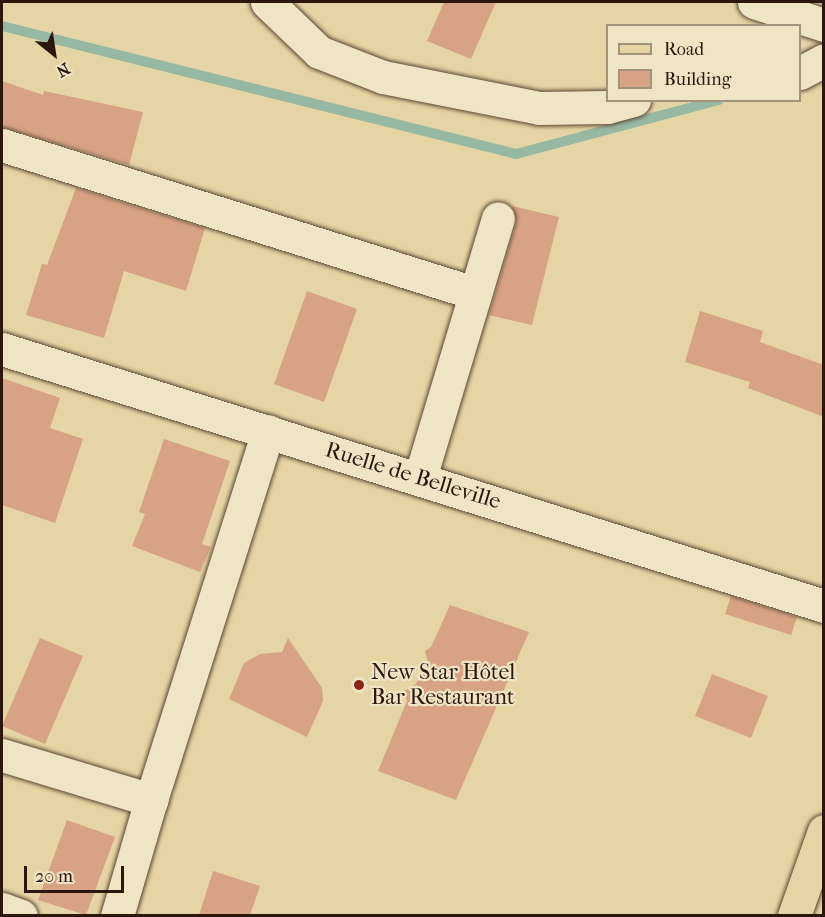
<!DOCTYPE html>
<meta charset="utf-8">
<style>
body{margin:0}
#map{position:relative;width:825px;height:917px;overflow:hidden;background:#e6d5a4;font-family:"IM FELL French Canon",serif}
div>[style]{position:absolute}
.stream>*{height:10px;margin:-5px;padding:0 5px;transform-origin:5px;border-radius:5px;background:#97b9a3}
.building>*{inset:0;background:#d8a284}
.roads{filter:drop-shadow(0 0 2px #5a4634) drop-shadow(0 0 2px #5a4634)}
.minor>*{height:33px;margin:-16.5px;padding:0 16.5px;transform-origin:16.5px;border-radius:16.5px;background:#efe4c4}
.major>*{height:33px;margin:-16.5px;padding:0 16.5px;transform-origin:16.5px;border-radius:16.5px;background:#e6d5a4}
.dots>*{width:16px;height:16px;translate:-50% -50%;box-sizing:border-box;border:3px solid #efe4c4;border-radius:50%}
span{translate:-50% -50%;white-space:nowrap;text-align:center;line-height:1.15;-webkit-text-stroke:4.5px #efe4c4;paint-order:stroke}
.street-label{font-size:22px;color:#2c170f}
.poi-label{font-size:22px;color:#2c170f}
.left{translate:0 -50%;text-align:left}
.frame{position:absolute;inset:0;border:3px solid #2c170f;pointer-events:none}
.legend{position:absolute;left:606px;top:24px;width:195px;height:78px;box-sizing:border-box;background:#efe4c4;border:2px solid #a1927c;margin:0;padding:8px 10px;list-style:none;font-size:18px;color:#2c170f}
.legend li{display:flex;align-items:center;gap:12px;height:30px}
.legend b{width:30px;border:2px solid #a1927c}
.north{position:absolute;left:24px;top:24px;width:60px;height:60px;-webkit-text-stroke:4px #efe4c4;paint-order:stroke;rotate:150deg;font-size:16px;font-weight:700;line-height:24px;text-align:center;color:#2c170f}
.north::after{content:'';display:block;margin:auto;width:21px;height:27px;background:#2c170f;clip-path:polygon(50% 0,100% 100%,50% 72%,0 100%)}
.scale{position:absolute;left:24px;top:866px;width:100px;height:27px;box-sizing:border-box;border:3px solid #2c170f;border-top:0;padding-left:8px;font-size:18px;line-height:21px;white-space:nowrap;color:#2c170f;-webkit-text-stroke:4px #efe4c4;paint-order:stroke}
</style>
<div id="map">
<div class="stream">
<i style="left:2px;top:26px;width:530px;rotate:13.98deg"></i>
<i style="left:516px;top:154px;width:210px;rotate:-14.9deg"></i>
</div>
<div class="building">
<i style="clip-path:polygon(444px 2px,496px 2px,471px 59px,427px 41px)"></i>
<i style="clip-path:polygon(2px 81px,43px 95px,44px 91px,143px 112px,129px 165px,2px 127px)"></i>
<i style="clip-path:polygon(76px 188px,205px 228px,186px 291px,124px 271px,104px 338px,26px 315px,42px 264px,47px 265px)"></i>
<i style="clip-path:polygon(512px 206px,559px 217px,532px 325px,489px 315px,516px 223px)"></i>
<i style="clip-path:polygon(307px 291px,357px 309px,324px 402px,274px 384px)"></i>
<i style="clip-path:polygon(700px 311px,763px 331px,760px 342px,824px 365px,824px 417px,748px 388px,750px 382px,685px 362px)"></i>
<i style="clip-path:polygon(2px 378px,60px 398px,50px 428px,83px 439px,55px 523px,2px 505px)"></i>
<i style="clip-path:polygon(164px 439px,230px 461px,202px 544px,211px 547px,200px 572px,132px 546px,145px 514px,139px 512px)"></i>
<i style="clip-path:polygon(731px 596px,797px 617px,791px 635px,725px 614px)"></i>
<i style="clip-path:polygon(450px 605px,529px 632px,456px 800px,378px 771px,407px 701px,404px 691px,415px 685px,428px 662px,425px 651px,431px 647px)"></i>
<i style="clip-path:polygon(40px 638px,83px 656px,45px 744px,2px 726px)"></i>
<i style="clip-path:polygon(288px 638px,322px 688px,323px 701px,307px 737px,229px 699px,244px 663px,260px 654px,282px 652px)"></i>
<i style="clip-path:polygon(712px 674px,768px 696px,751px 738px,695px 716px)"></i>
<i style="clip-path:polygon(67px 820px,115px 837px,86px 915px,38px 900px)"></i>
<i style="clip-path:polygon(213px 871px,260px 886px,250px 915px,199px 915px)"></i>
</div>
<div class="roads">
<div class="minor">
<i style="left:267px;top:2px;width:72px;rotate:43.9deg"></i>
<i style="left:319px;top:52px;width:69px;rotate:21.3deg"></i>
<i style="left:383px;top:77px;width:159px;rotate:11.2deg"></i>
<i style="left:539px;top:108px;width:68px;rotate:-0.8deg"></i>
<i style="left:607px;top:107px;width:28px;rotate:-15deg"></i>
<i style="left:754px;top:2px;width:74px;rotate:18.2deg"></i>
<i style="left:800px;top:73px;width:27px;rotate:-28deg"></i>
<i style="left:2px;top:145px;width:496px;rotate:17.4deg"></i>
<i style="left:2px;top:349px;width:861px;rotate:17.36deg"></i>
<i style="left:420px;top:478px;width:271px;rotate:-73.3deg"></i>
<i style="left:2px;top:755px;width:156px;rotate:16.8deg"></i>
<i style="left:151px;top:800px;width:387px;rotate:-72.4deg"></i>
<i style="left:2px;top:909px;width:20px;rotate:20deg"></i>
<i style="left:117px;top:916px;width:121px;rotate:-73.7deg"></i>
</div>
<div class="major">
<i style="left:794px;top:916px;width:90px;rotate:-70.6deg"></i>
</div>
</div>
<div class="dots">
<i style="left:359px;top:685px;background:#8f2418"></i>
</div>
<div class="street-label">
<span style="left:413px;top:476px;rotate:17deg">Ruelle de Belleville</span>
</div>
<div class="poi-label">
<span class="left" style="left:371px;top:685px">New Star Hôtel<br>Bar Restaurant</span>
</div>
<div class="frame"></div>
<ul class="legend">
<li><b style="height:8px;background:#e6d5a4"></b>Road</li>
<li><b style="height:16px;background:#d8a284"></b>Building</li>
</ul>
<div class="north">N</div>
<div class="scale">20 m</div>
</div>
